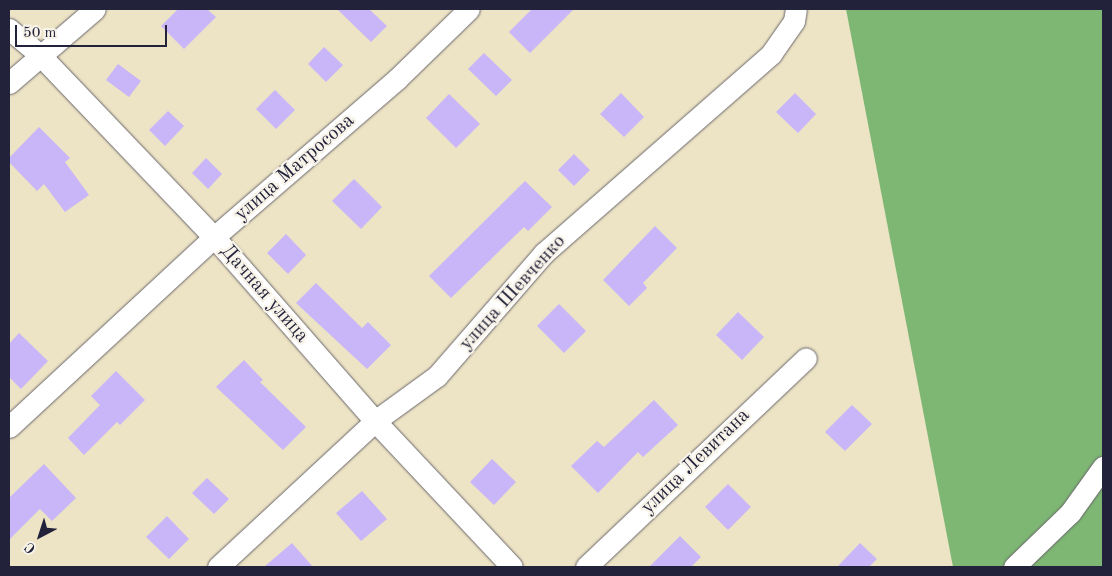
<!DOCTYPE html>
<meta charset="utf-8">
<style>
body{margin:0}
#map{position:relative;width:1112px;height:576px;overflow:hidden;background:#ede3c5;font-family:"Old Standard TT",serif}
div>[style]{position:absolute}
.forest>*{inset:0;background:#7eb774}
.building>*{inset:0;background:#c9b6f8}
.roads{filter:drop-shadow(0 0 1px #69666b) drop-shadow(0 0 1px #69666b)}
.minor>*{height:21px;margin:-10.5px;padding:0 10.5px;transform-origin:10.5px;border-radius:10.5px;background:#fff}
span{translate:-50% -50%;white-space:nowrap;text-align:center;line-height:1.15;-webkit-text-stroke:4.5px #f7f3e8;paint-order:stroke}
.street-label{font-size:20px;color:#22223b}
.frame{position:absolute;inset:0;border:10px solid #22223b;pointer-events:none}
.north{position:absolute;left:15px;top:511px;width:50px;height:50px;-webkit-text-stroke:4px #f7f3e8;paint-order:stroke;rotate:220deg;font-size:14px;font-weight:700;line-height:20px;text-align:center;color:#22223b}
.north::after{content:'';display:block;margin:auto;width:18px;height:22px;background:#22223b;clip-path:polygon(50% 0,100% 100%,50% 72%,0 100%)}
.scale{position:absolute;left:15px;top:25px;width:152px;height:22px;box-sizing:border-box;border:2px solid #22223b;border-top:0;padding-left:6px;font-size:15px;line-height:18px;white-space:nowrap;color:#22223b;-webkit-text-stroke:4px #f7f3e8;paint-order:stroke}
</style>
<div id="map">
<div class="forest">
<i style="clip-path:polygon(846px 9px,1103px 9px,1103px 567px,953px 567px)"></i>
</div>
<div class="building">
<i style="clip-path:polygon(178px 9px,207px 9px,216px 17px,184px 49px,161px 26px)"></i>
<i style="clip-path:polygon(337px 9px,369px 9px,387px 26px,371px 42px)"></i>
<i style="clip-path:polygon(532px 9px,574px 9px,530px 53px,509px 32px)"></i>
<i style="clip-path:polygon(324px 47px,343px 65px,326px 82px,308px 64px)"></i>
<i style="clip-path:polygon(484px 53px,512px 80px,496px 96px,468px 69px)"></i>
<i style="clip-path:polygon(118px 64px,141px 81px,129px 97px,106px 80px)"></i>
<i style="clip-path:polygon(275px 90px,295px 110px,276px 129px,256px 109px)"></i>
<i style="clip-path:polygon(621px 93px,644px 117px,624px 137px,600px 114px)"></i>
<i style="clip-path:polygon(795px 93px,816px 114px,798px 133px,776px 112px)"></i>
<i style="clip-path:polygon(449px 94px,480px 124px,456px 148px,426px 118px)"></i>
<i style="clip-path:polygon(168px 111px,184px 126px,165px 146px,149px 130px)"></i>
<i style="clip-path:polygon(39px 127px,70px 158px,65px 162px,89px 195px,65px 212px,44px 184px,37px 191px,9px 162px,9px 158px)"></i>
<i style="clip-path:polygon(574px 154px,590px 170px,574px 186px,558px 170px)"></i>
<i style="clip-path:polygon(206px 158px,222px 174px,208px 189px,192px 173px)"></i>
<i style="clip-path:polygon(354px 179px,382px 207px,361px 229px,332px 201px)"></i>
<i style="clip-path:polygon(525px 181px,552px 207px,528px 231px,524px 227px,451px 298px,429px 276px)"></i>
<i style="clip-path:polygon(655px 226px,677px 248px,643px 283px,647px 288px,629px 306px,603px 280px)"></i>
<i style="clip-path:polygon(286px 234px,306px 255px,288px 274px,267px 253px)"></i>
<i style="clip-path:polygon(316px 283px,362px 328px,368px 322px,391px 345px,367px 369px,296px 303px)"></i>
<i style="clip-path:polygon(559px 304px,586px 331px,564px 353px,537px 326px)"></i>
<i style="clip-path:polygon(738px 312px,764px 337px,742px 360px,716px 335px)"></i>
<i style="clip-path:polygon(19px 333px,48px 361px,21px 389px,9px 377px,9px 344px)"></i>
<i style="clip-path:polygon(244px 360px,263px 380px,260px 382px,306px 427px,283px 450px,216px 387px)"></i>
<i style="clip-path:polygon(116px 371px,145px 400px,120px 425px,117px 422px,84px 455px,68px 438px,100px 405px,91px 396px)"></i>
<i style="clip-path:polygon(654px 400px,678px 425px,643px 457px,638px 452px,598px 493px,571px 466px,597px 441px,604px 447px)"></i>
<i style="clip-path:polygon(852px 405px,872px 424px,845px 451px,825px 432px)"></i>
<i style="clip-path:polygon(492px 459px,516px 482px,494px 505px,470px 482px)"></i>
<i style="clip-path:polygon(44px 464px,76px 498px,52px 521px,40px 509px,9px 540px,9px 498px)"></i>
<i style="clip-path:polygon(207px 478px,229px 499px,214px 514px,192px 493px)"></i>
<i style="clip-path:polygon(728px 484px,751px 507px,728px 530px,705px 507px)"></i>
<i style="clip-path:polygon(362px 491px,387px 519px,361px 541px,336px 513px)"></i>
<i style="clip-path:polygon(167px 516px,189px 539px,169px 559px,146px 537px)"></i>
<i style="clip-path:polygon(680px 536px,701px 557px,691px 567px,649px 567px)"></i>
<i style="clip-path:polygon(292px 543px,313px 567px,264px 567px)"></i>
<i style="clip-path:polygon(860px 543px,877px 559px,869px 567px,837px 567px)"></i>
</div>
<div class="roads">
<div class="minor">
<i style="left:9px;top:29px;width:39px;rotate:40deg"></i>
<i style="left:39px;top:54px;width:253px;rotate:46.3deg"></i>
<i style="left:214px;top:237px;width:244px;rotate:48.8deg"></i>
<i style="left:375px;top:421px;width:200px;rotate:46.8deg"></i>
<i style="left:9px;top:83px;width:113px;rotate:-40.7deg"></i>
<i style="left:9px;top:427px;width:280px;rotate:-42.8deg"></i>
<i style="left:214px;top:237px;width:242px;rotate:-40.8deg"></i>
<i style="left:397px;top:79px;width:100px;rotate:-44.2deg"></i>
<i style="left:218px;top:567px;width:214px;rotate:-42.9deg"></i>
<i style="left:375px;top:421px;width:77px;rotate:-36deg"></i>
<i style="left:437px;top:376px;width:163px;rotate:-49deg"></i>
<i style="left:544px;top:253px;width:302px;rotate:-41.2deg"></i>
<i style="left:771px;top:54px;width:40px;rotate:-55.1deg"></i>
<i style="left:794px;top:21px;width:12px;rotate:-81deg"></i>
<i style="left:586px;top:567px;width:303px;rotate:-43.5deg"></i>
<i style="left:1014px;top:567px;width:78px;rotate:-44deg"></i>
<i style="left:1070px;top:513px;width:57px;rotate:-54.3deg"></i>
</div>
</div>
<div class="street-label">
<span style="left:295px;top:168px;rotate:-41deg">улица Матросова</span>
<span style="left:513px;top:293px;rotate:-48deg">улица Шевченко</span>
<span style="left:264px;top:294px;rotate:49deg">Дачная улица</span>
<span style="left:696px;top:462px;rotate:-44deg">улица Левитана</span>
</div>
<div class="frame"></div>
<div class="north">С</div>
<div class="scale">50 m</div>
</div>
